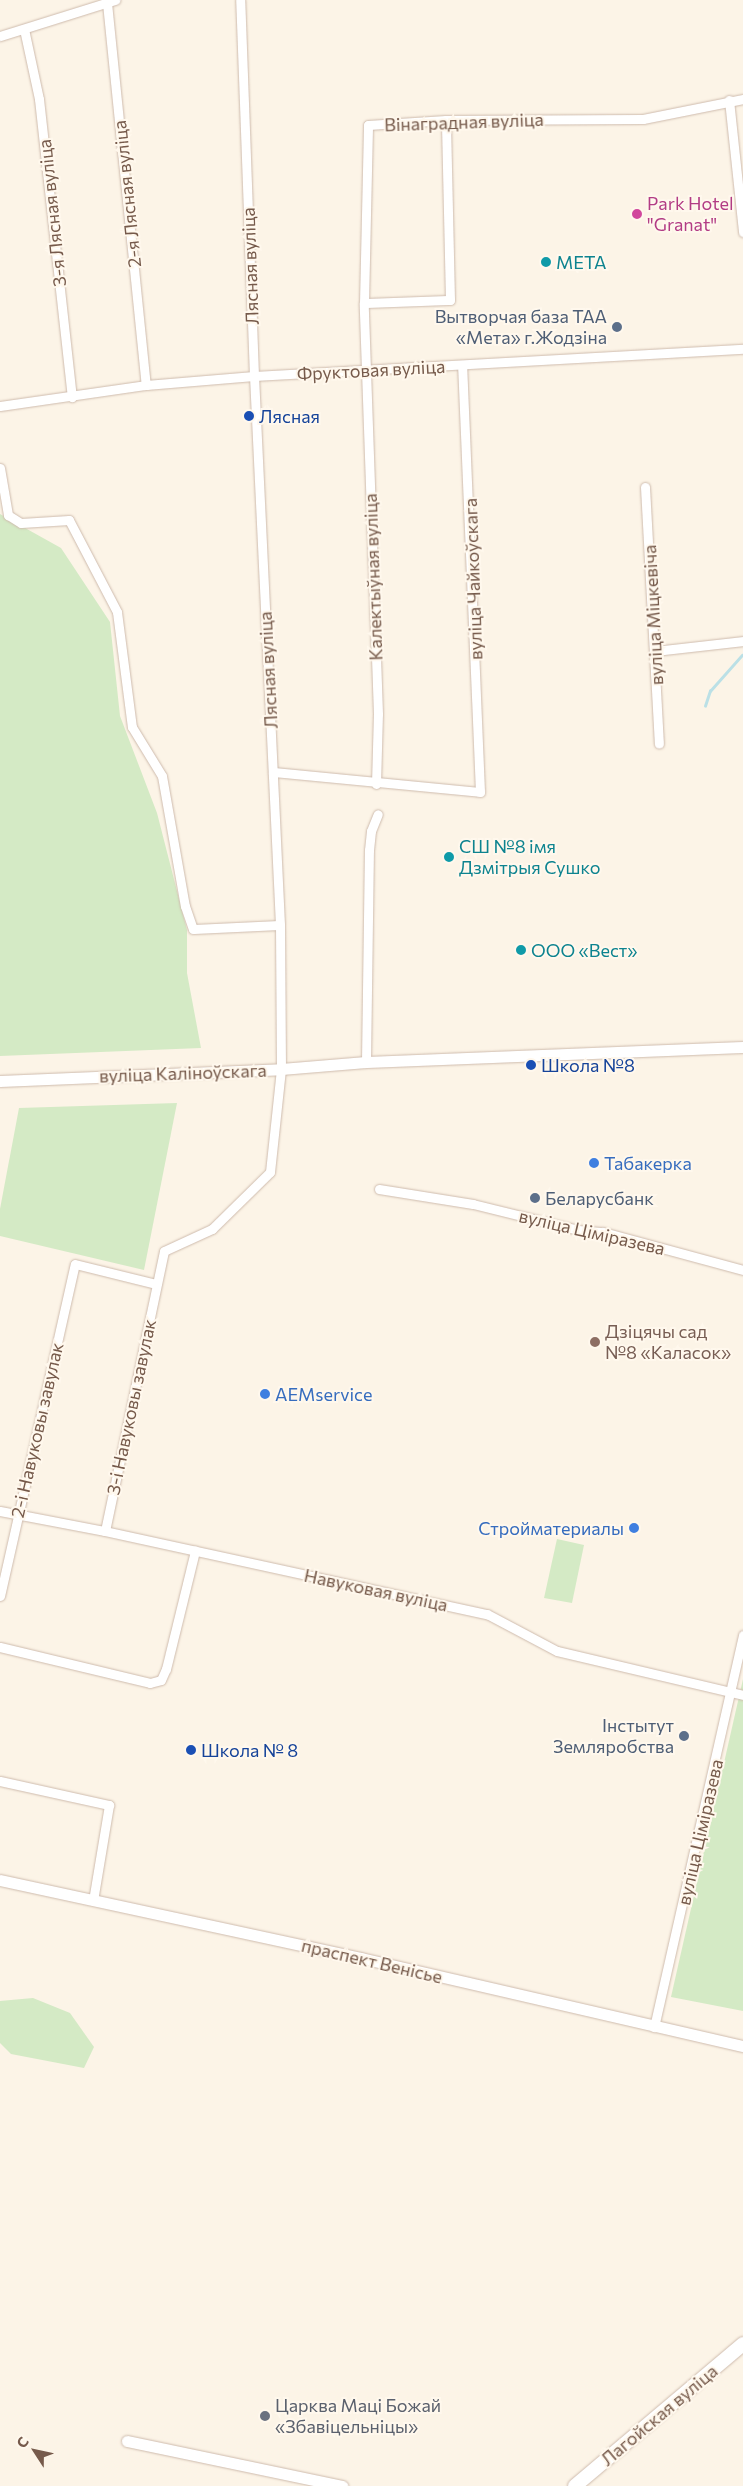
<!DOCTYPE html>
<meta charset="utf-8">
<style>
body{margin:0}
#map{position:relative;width:743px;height:2486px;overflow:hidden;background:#fcf4e7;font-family:Commissioner,sans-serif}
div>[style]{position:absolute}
.green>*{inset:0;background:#d4eac5}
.stream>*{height:2.5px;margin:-1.25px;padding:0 1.25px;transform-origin:1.25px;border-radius:1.25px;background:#bbe0e6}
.roads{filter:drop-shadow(0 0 1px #cebbad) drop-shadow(0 0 1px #cebbad)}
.minor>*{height:9px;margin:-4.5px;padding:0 4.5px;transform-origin:4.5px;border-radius:4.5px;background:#fff}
.tertiary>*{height:11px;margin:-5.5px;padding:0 5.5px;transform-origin:5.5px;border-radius:5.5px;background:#fff}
.secondary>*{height:14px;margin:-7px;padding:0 7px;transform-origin:7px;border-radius:7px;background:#fff}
.dots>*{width:14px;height:14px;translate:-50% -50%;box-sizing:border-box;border:2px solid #fff8ed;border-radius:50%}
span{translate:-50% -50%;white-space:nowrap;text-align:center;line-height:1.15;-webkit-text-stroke:4px #fff8ed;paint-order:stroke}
.street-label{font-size:18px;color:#765a4b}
.hotel-label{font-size:18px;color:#b23c85}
.left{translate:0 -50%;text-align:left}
.culture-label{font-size:18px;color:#0d838f}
.service-label{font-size:18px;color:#4e5e75}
.right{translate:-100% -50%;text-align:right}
.transit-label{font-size:18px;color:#164399}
.shop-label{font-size:18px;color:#366cbe}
.education-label{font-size:18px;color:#785e54}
.worship-label{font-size:18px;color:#5b616d}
.north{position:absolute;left:10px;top:2426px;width:50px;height:50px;-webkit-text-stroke:4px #fff8ed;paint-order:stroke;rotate:305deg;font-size:14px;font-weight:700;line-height:20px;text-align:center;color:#765a4b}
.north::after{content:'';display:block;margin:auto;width:18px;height:22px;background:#765a4b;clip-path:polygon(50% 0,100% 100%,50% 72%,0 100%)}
</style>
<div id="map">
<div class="green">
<i style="clip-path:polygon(0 514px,61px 548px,110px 622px,120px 716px,157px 813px,187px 930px,187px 973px,201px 1048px,0 1056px)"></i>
<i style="clip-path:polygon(177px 1103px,144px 1270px,0 1236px,0 1209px,19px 1108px)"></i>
<i style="clip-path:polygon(557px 1539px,584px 1545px,572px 1603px,544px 1598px)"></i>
<i style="clip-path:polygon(743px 1679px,743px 2011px,671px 1997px)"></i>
<i style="clip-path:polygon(33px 1998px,70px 2013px,94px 2047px,84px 2068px,11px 2054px,0 2043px,0 2001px)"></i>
</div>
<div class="stream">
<i style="left:705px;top:706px;width:16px;rotate:-72deg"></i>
<i style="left:710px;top:691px;width:48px;rotate:-48.4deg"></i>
</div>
<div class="roads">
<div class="minor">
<i style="left:107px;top:3px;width:384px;rotate:84.2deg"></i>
<i style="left:24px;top:29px;width:72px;rotate:77.9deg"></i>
<i style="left:39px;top:99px;width:300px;rotate:83.7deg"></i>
<i style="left:0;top:36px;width:121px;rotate:-17.4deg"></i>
<i style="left:729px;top:100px;width:133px;rotate:83.9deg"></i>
<i style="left:364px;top:303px;width:86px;rotate:-2deg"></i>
<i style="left:450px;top:300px;width:180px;rotate:-91.3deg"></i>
<i style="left:0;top:406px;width:148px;rotate:-8.2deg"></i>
<i style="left:146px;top:385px;width:108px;rotate:-4.8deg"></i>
<i style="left:254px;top:376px;width:490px;rotate:-3.2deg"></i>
<i style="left:0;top:468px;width:48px;rotate:80.3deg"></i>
<i style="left:8px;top:515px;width:15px;rotate:32deg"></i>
<i style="left:21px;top:523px;width:48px;rotate:-3.6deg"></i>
<i style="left:69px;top:520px;width:104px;rotate:62.4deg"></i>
<i style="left:117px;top:612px;width:116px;rotate:82.6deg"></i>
<i style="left:132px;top:727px;width:57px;rotate:58.5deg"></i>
<i style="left:162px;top:776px;width:132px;rotate:80deg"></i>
<i style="left:185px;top:906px;width:24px;rotate:71deg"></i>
<i style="left:193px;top:929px;width:87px;rotate:-2.6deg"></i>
<i style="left:645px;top:487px;width:257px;rotate:86.9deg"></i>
<i style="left:655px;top:651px;width:89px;rotate:-6.5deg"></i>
<i style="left:273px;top:772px;width:208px;rotate:5.5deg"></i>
<i style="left:480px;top:792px;width:426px;rotate:-92.4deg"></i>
<i style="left:376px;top:784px;width:70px;rotate:-88.4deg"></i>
<i style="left:378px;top:714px;width:411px;rotate:-92deg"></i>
<i style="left:364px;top:303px;width:178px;rotate:-88.7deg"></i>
<i style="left:368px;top:125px;width:78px;rotate:-3.7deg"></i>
<i style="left:446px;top:120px;width:197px;rotate:-0.3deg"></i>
<i style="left:643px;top:119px;width:102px;rotate:-11.3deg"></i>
<i style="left:366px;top:1062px;width:212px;rotate:-89.2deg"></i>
<i style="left:369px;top:850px;width:19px;rotate:-84deg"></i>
<i style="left:371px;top:831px;width:18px;rotate:-68deg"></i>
<i style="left:379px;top:1189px;width:95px;rotate:9.1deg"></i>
<i style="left:473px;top:1204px;width:108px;rotate:13.9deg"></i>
<i style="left:578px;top:1230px;width:25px;rotate:5deg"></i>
<i style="left:603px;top:1232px;width:145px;rotate:15.2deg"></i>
<i style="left:0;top:1511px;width:107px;rotate:10.8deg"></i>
<i style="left:105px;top:1531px;width:391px;rotate:12.3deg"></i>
<i style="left:487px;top:1614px;width:79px;rotate:27.9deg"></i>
<i style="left:557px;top:1651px;width:191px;rotate:13.3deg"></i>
<i style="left:105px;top:1531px;width:286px;rotate:-78.1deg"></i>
<i style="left:164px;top:1251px;width:53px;rotate:-24.6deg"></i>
<i style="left:212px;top:1229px;width:81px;rotate:-44.5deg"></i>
<i style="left:270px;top:1172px;width:104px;rotate:-83.9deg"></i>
<i style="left:281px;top:1069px;width:144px;rotate:-90.4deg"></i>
<i style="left:280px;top:925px;width:550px;rotate:-92.71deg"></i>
<i style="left:254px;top:376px;width:376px;rotate:-92.1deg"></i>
<i style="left:0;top:1596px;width:340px;rotate:-77.3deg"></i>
<i style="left:75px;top:1264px;width:83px;rotate:13.9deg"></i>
<i style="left:0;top:1647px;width:154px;rotate:13.5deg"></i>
<i style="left:150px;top:1683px;width:11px;rotate:-15deg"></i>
<i style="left:161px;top:1680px;width:12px;rotate:-66deg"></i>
<i style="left:166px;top:1669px;width:122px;rotate:-76.2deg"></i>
<i style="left:0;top:1781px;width:112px;rotate:12.4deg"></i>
<i style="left:109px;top:1805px;width:97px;rotate:99.5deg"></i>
<i style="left:654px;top:2027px;width:402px;rotate:-77.2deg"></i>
</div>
<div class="tertiary">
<i style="left:0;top:1081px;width:281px;rotate:-2.4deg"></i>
<i style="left:281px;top:1069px;width:85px;rotate:-4.7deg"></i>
<i style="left:366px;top:1062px;width:377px;rotate:-2.3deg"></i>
<i style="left:0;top:1880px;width:369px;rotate:12.2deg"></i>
<i style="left:361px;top:1958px;width:392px;rotate:13deg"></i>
<i style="left:127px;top:2441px;width:220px;rotate:11.8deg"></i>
</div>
<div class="secondary">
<i style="left:575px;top:2486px;width:220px;rotate:-40.2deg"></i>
</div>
</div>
<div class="dots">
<i style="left:637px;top:214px;background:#d1479c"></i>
<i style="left:546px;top:262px;background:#0f9aa8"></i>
<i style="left:617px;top:327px;background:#5c6f8a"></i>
<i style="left:249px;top:416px;background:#1a4fb4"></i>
<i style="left:449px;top:857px;background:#0f9aa8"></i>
<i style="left:521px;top:950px;background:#0f9aa8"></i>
<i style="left:531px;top:1065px;background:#1a4fb4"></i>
<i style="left:594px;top:1163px;background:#3f7fe0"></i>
<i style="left:535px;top:1198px;background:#5c6f8a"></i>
<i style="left:595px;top:1342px;background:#8d6e63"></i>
<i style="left:265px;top:1394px;background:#3f7fe0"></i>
<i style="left:634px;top:1528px;background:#3f7fe0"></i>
<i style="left:684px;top:1736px;background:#5c6f8a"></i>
<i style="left:191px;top:1750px;background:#1a4fb4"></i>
<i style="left:265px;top:2416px;background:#6b7280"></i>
</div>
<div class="street-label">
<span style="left:464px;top:122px;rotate:-2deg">Вінаградная вуліца</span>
<span style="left:127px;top:194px;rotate:-96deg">2-я Лясная вуліца</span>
<span style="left:52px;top:213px;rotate:-96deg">3-я Лясная вуліца</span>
<span style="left:250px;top:266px;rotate:-92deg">Лясная вуліца</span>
<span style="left:371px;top:370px;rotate:-3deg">Фруктовая вуліца</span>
<span style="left:373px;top:577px;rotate:-92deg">Калектыўная вуліца</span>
<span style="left:473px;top:579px;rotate:-92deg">вуліца Чайкоўскага</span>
<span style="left:653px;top:615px;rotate:-93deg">вуліца Міцкевіча</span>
<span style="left:268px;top:670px;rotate:-93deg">Лясная вуліца</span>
<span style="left:183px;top:1073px;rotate:-2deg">вуліца Каліноўскага</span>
<span style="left:592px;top:1232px;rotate:13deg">вуліца Ціміразева</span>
<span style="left:131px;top:1407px;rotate:-78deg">3-і Навуковы завулак</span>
<span style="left:37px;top:1430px;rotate:-77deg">2-і Навуковы завулак</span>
<span style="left:376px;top:1590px;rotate:12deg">Навуковая вуліца</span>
<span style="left:700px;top:1832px;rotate:-77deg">вуліца Ціміразева</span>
<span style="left:372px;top:1961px;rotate:13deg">праспект Венісье</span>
<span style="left:659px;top:2415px;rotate:-40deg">Лагойская вуліца</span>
</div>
<div class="hotel-label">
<span class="left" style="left:647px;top:214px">Park Hotel<br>"Granat"</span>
</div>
<div class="culture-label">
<span class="left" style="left:556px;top:262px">МЕТА</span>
<span class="left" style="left:459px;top:857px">СШ №8 імя<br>Дзмітрыя Сушко</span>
<span class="left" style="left:531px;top:950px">ООО «Вест»</span>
</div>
<div class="service-label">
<span class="right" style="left:607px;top:327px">Вытворчая база ТАА<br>«Мета» г.Жодзіна</span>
<span class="left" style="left:545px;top:1198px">Беларусбанк</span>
<span class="right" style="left:674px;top:1736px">Інстытут<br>Земляробства</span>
</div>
<div class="transit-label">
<span class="left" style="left:259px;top:416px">Лясная</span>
<span class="left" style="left:541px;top:1065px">Школа №8</span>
<span class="left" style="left:201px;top:1750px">Школа № 8</span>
</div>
<div class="shop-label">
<span class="left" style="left:604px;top:1163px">Табакерка</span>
<span class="left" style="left:275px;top:1394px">AEMservice</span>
<span class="right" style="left:624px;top:1528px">Стройматериалы</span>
</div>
<div class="education-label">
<span class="left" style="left:605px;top:1342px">Дзіцячы сад<br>№8 «Каласок»</span>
</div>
<div class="worship-label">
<span class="left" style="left:275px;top:2416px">Царква Маці Божай<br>«Збавіцельніцы»</span>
</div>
<div class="north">С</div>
</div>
